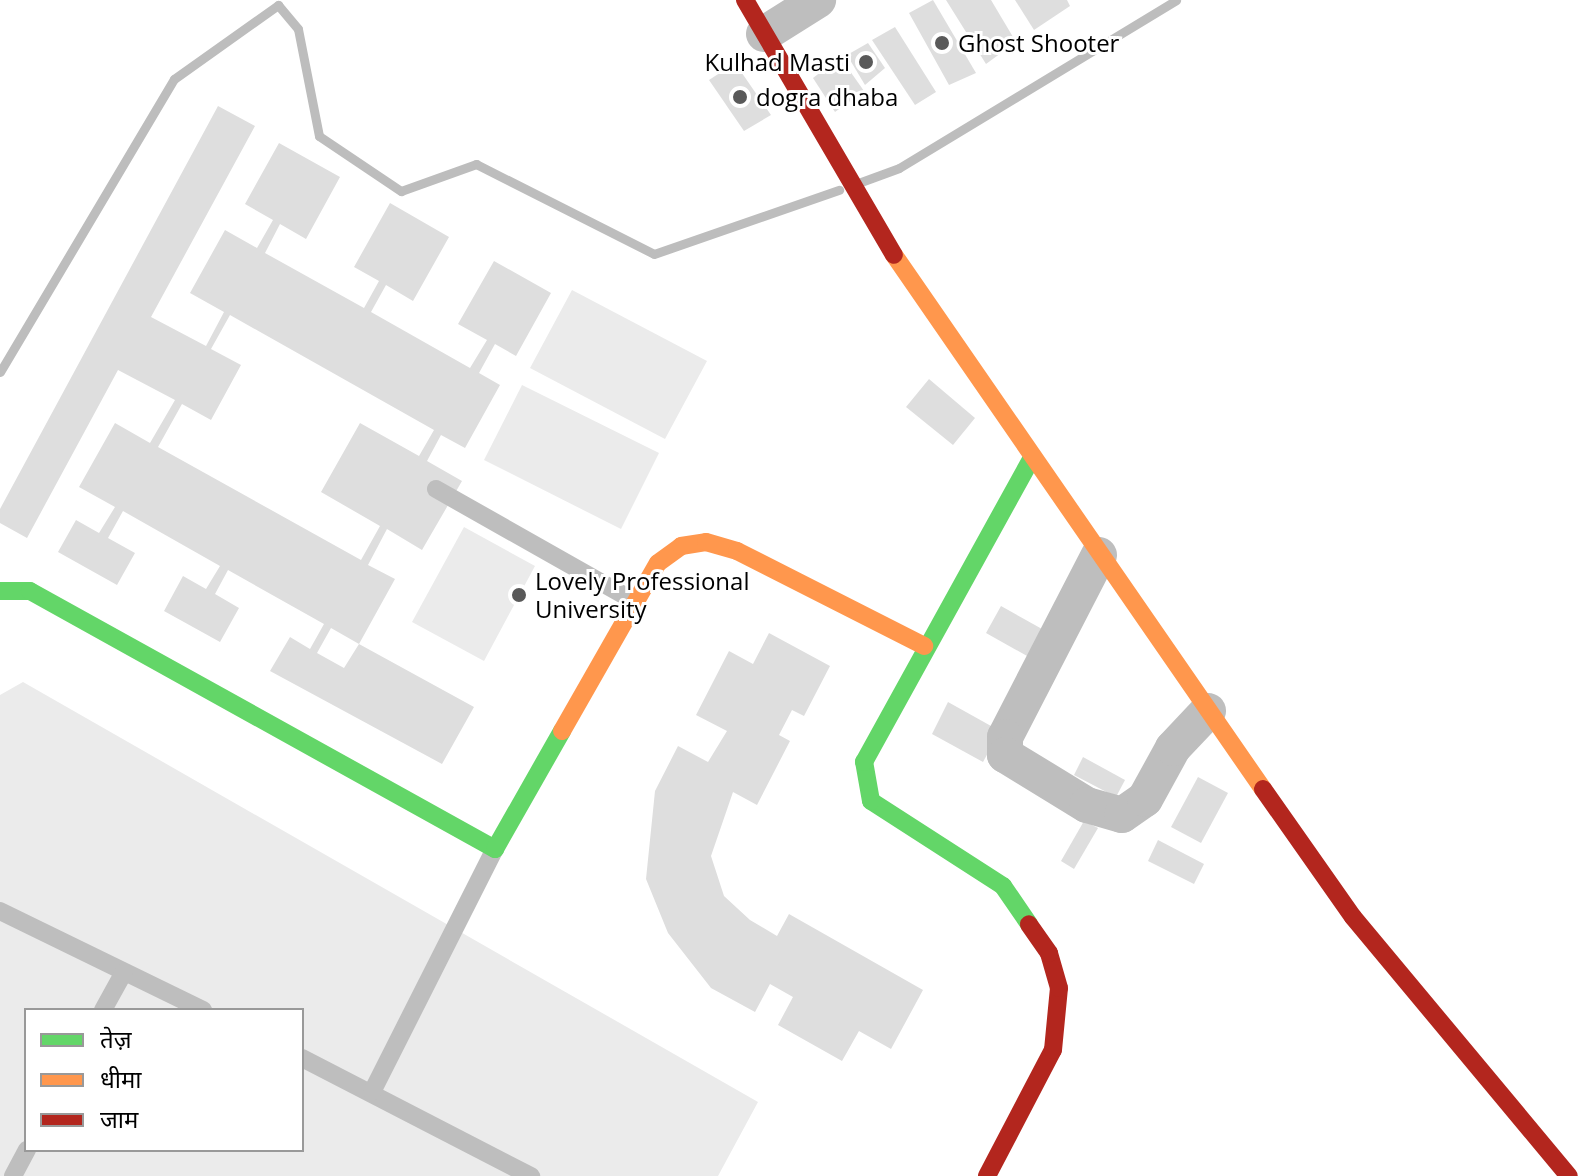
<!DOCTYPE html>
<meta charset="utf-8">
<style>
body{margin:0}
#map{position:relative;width:1594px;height:1176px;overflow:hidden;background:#fff;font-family:"Open Sans","Noto Sans Devanagari",sans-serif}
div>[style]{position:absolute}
.green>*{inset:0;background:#ebebeb}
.stream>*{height:9px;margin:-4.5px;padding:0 4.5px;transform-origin:4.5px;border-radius:4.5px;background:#bdbdbd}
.building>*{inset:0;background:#dedede}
.lane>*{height:18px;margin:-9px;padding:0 9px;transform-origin:9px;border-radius:9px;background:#bebebe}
.street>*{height:36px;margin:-18px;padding:0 18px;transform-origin:18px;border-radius:18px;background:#bebebe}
.fast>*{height:18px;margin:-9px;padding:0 9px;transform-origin:9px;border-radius:9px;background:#63d668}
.slow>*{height:18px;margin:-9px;padding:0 9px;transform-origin:9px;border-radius:9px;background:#ff974d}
.jam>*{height:18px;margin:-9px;padding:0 9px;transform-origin:9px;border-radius:9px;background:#b3261e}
.dots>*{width:22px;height:22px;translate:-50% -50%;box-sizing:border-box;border:4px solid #fff;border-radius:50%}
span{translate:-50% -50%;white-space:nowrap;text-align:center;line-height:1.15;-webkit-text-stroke:6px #fff;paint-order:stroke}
.poi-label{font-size:24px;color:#000}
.left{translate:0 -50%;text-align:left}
.right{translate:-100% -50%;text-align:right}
.legend{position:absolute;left:24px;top:1008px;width:280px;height:144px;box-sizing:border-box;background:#fff;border:2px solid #999;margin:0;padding:10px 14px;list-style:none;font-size:24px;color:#000}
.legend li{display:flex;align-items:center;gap:16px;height:40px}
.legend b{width:40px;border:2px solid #999}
</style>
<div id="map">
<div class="green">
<i style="clip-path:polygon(572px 290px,707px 361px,665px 439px,530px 368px)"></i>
<i style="clip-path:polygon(522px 385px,659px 453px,621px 529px,484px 460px)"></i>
<i style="clip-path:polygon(464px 527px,535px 566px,484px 661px,412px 622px)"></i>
<i style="clip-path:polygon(evenodd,23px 682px,758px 1102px,718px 1176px,0 1176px,0 695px,23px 682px,26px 1010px,302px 1010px,302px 1150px,26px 1150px,26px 1010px)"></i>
</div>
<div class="stream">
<i style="left:861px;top:182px;width:40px;rotate:-20.2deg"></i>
<i style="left:899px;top:168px;width:324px;rotate:-31.2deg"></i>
<i style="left:0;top:372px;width:341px;rotate:-59.3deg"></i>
<i style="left:174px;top:79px;width:128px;rotate:-35.4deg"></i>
<i style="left:278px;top:5px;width:31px;rotate:50deg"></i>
<i style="left:298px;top:29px;width:109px;rotate:78.9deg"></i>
<i style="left:319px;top:136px;width:99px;rotate:33.9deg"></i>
<i style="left:401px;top:191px;width:80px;rotate:-19.8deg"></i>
<i style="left:476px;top:164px;width:199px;rotate:26.8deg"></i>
<i style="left:654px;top:254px;width:196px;rotate:-19.1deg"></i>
</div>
<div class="building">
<i style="clip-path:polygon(933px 0,976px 73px,949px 85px,909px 13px)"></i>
<i style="clip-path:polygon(946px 0,991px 0,1016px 42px,986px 64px)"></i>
<i style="clip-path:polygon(1015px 0,1067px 0,1070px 6px,1034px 30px)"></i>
<i style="clip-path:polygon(895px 27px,936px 92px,915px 105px,872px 40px)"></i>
<i style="clip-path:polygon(868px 43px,885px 68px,865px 85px,847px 55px)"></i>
<i style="clip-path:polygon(840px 57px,864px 91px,835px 112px,813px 78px)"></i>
<i style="clip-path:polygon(735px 63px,771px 115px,744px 131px,709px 80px)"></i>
<i style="clip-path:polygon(evenodd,218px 106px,255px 126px,151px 317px,206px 346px,224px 312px,190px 293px,225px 230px,257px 248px,273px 220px,245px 204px,279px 143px,340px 177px,306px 239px,280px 224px,265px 253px,364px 308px,379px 281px,354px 267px,390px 203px,449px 237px,413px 301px,386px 285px,371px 312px,470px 368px,487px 340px,458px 324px,494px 261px,551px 293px,516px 356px,495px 344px,479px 373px,500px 385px,465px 448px,441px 435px,427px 461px,462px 481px,422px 550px,387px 529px,368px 565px,395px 579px,359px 644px,331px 628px,317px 653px,344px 668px,359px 644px,474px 707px,442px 764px,270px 671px,290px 637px,310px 649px,324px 624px,228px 570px,215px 594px,239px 608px,220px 642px,164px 611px,183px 576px,206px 589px,220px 566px,123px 511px,108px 538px,135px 553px,117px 585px,58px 552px,76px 520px,99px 533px,115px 507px,79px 487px,115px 423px,150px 443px,175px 400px,118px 370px,27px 538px,0 523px,0 509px,218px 106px,230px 315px,434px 430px,419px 456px,360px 423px,321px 492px,380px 526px,361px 560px,158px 447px,182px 404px,211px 420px,241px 365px,211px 349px,230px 315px)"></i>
<i style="clip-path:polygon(929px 379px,975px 418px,953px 445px,906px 407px)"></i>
<i style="clip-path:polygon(1001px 606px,1051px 634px,1036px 661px,986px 633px)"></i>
<i style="clip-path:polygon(769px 633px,830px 666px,804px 716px,792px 710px,779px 735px,790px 741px,757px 805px,733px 792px,711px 856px,724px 896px,750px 920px,777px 936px,789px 914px,923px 990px,891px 1049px,859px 1031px,842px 1061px,778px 1025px,793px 997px,770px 984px,755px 1012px,711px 988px,668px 933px,646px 879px,655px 791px,678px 746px,708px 762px,727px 731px,696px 715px,729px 651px,753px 664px)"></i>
<i style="clip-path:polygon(948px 702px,1000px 731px,983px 762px,932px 734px)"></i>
<i style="clip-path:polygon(1083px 757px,1125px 780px,1116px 797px,1074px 775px)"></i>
<i style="clip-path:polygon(1198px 777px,1228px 793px,1201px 843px,1171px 827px)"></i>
<i style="clip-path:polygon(1084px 821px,1098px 828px,1074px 869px,1061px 861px)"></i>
<i style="clip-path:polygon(1158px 840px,1204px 864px,1194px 884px,1148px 861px)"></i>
</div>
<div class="lane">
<i style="left:436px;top:489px;width:230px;rotate:29.5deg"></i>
<i style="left:0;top:911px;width:226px;rotate:26deg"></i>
<i style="left:103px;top:1010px;width:43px;rotate:-61.1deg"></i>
<i style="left:302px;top:1058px;width:258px;rotate:27.3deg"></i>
<i style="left:372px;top:1092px;width:272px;rotate:-63.2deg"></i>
<i style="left:13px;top:1176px;width:30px;rotate:-62deg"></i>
</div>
<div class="street">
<i style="left:764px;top:34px;width:64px;rotate:-32.2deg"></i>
<i style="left:1099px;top:555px;width:205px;rotate:117.3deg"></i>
<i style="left:1005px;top:737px;width:18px;rotate:90deg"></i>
<i style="left:1005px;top:755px;width:96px;rotate:31.4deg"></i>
<i style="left:1087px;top:805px;width:36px;rotate:16deg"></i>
<i style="left:1122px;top:815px;width:28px;rotate:-35deg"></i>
<i style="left:1145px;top:799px;width:58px;rotate:-61.2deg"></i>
<i style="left:1173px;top:748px;width:51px;rotate:-46.6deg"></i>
</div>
<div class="fast">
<i style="left:0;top:591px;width:30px"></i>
<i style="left:30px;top:591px;width:532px;rotate:29.02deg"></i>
<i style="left:495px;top:849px;width:136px;rotate:-60.4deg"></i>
<i style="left:1029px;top:924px;width:46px;rotate:-124.4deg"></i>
<i style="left:1003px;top:886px;width:157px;rotate:-147.2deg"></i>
<i style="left:871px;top:801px;width:40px;rotate:-100deg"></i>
<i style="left:864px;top:762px;width:346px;rotate:-61.1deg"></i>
</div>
<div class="slow">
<i style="left:894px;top:255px;width:649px;rotate:55.36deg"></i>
<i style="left:562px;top:731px;width:193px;rotate:-60.3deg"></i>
<i style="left:658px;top:563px;width:29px;rotate:-36deg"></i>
<i style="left:681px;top:546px;width:25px;rotate:-9deg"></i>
<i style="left:706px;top:542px;width:32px;rotate:16deg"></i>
<i style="left:737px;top:551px;width:210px;rotate:26.9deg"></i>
</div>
<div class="jam">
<i style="left:745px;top:0;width:295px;rotate:59.7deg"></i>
<i style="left:1263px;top:789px;width:156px;rotate:54.9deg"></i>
<i style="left:1353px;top:917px;width:337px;rotate:50.2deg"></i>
<i style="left:987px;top:1176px;width:142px;rotate:-62.4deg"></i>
<i style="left:1053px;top:1050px;width:62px;rotate:-84.5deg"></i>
<i style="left:1059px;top:988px;width:36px;rotate:-106deg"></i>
<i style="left:1049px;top:953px;width:35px;rotate:-125deg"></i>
</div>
<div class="dots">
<i style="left:942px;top:43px;background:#595959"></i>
<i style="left:866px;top:62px;background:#595959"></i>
<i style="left:740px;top:97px;background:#595959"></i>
<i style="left:519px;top:595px;background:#595959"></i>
</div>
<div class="poi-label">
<span class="left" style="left:958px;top:43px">Ghost Shooter</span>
<span class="right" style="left:850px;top:62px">Kulhad Masti</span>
<span class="left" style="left:756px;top:97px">dogra dhaba</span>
<span class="left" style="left:535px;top:595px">Lovely Professional<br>University</span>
</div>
<ul class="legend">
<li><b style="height:10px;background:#63d668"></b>तेज़</li>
<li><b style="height:10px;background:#ff974d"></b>धीमा</li>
<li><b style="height:10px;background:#b3261e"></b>जाम</li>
</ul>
</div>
